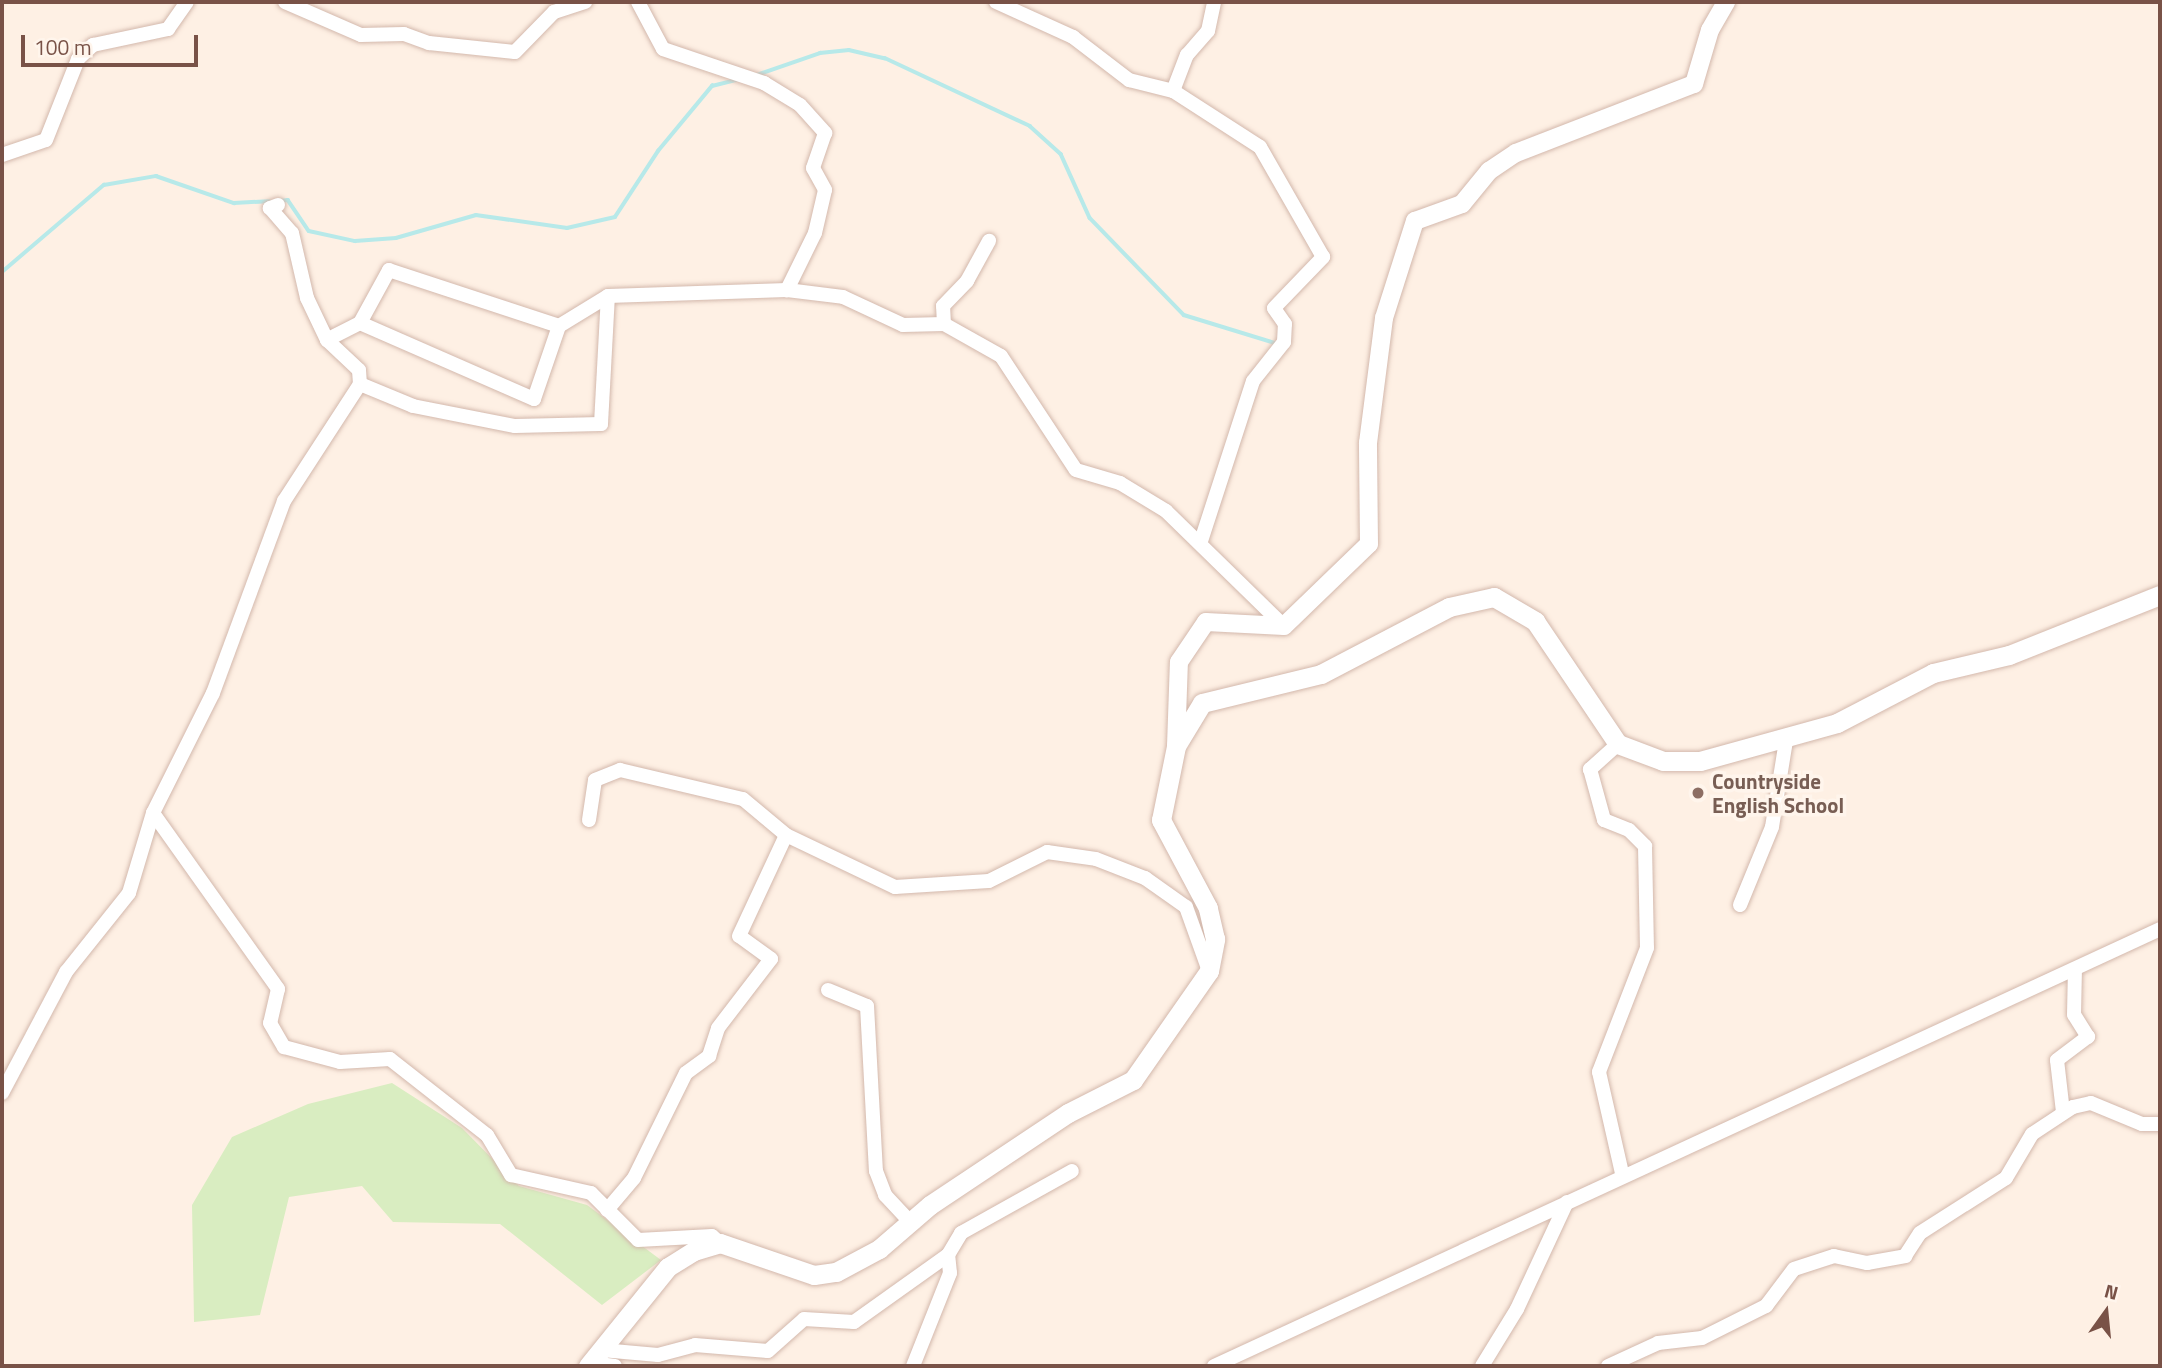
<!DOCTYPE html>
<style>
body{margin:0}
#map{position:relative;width:2162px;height:1368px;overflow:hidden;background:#fef0e4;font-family:"Titillium Web",sans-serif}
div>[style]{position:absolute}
.green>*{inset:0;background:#d9edc1}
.stream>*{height:3.5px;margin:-1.75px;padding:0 1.75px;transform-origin:1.75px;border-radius:1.75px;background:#b7e9e9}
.roads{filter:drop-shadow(0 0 2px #d3b8ac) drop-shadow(0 0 2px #d3b8ac)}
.minor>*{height:14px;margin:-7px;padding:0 7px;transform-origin:7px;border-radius:7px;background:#fff}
.tertiary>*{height:18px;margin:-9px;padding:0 9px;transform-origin:9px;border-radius:9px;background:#fff}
.secondary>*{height:19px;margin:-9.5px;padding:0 9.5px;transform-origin:9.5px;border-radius:9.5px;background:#fff}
.dots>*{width:19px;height:19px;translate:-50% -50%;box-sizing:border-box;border:4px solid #fff5ec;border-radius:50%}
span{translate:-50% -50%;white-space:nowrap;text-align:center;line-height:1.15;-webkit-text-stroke:7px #fff5ec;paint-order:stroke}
.education-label{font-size:21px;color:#785e54;font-weight:700}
.left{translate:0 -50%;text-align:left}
.frame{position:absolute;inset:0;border:4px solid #795247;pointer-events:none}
.north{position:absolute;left:2071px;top:1277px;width:70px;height:70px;-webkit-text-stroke:5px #fff5ec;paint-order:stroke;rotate:15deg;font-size:19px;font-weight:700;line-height:28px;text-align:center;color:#795247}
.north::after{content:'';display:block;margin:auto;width:24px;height:32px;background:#795247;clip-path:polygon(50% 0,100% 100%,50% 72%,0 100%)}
.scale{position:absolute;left:21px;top:35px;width:177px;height:32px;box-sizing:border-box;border:4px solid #795247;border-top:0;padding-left:9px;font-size:21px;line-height:24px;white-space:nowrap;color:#795247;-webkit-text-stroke:5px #fff5ec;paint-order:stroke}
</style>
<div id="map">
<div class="green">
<i style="clip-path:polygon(392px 1083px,462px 1128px,519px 1186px,587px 1205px,661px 1260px,602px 1305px,500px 1224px,393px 1222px,362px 1186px,289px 1197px,260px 1315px,194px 1322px,192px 1205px,232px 1137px,308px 1104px)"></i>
</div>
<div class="stream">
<i style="left:757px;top:75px;width:67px;rotate:-19.2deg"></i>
<i style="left:820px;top:53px;width:29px;rotate:-6deg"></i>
<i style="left:849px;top:50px;width:37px;rotate:13deg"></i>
<i style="left:885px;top:58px;width:160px;rotate:25.1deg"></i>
<i style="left:1030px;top:126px;width:42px;rotate:42.1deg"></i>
<i style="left:1061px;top:154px;width:70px;rotate:65.6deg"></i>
<i style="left:1090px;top:218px;width:135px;rotate:45.9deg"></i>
<i style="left:1184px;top:315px;width:98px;rotate:17.1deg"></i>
<i style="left:280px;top:201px;width:8px;rotate:-7deg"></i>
<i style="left:288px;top:200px;width:37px;rotate:56deg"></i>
<i style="left:309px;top:231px;width:47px;rotate:12.3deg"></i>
<i style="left:355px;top:241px;width:41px;rotate:-4.2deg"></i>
<i style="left:396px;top:238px;width:83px;rotate:-16deg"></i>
<i style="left:476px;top:215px;width:92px;rotate:8.1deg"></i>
<i style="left:567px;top:228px;width:49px;rotate:-12.9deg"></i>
<i style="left:615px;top:217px;width:79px;rotate:-56.9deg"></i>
<i style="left:658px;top:151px;width:85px;rotate:-50.3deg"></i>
<i style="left:712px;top:86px;width:25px;rotate:-14deg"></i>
<i style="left:2px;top:272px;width:134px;rotate:-40.5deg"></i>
<i style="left:104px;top:185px;width:53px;rotate:-9.8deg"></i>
<i style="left:156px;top:176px;width:83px;rotate:19.1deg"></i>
<i style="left:234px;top:203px;width:35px;rotate:-3deg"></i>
</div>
<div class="roads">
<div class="minor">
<i style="left:285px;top:2px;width:83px;rotate:23.5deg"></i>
<i style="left:361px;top:35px;width:43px;rotate:-1.3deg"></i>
<i style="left:404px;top:34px;width:27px;rotate:20deg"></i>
<i style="left:429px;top:43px;width:86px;rotate:6deg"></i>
<i style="left:515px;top:52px;width:56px;rotate:-45.7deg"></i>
<i style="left:554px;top:12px;width:33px;rotate:-18deg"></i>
<i style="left:638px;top:2px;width:53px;rotate:62deg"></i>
<i style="left:663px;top:49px;width:107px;rotate:18.6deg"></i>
<i style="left:764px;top:83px;width:42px;rotate:31.4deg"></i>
<i style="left:800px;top:105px;width:38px;rotate:48deg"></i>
<i style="left:825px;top:133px;width:37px;rotate:109deg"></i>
<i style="left:813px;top:168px;width:25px;rotate:61deg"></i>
<i style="left:825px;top:190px;width:44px;rotate:103.1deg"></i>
<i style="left:815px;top:233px;width:64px;rotate:116.2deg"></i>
<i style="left:996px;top:2px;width:85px;rotate:24.4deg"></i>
<i style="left:1073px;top:37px;width:71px;rotate:37.5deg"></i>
<i style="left:1129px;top:80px;width:45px;rotate:14deg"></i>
<i style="left:2px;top:155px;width:46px;rotate:-18.8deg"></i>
<i style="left:46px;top:140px;width:87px;rotate:-68.4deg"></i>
<i style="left:78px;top:59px;width:21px;rotate:-43deg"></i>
<i style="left:93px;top:45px;width:77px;rotate:-12deg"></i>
<i style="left:168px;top:29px;width:33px;rotate:-55deg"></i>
<i style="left:278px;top:205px;width:9px;rotate:159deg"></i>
<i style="left:270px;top:208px;width:33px;rotate:49deg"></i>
<i style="left:292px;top:233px;width:67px;rotate:77deg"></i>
<i style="left:307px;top:298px;width:47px;rotate:64.5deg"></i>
<i style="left:360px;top:323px;width:37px;rotate:153deg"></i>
<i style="left:327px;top:340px;width:44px;rotate:43.2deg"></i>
<i style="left:359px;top:370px;width:14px;rotate:86deg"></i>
<i style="left:360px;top:384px;width:140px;rotate:123deg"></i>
<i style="left:284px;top:501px;width:205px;rotate:110.3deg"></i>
<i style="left:213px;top:693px;width:134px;rotate:116.6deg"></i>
<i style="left:153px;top:813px;width:216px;rotate:54.6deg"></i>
<i style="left:278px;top:989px;width:35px;rotate:103deg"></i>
<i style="left:270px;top:1023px;width:28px;rotate:60deg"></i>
<i style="left:284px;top:1047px;width:58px;rotate:15deg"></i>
<i style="left:340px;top:1062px;width:50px;rotate:-3.4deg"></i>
<i style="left:390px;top:1059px;width:123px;rotate:38.1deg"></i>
<i style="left:487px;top:1135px;width:47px;rotate:59deg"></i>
<i style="left:511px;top:1175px;width:82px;rotate:12.7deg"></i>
<i style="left:591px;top:1193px;width:66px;rotate:45deg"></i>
<i style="left:638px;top:1240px;width:74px;rotate:-3.1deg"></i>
<i style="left:712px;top:1236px;width:11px;rotate:41deg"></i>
<i style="left:944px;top:324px;width:18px;rotate:-93deg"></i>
<i style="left:943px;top:306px;width:35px;rotate:-46deg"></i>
<i style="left:967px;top:281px;width:46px;rotate:-61.2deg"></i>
<i style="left:559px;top:326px;width:179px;rotate:-161.8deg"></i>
<i style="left:389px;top:270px;width:60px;rotate:118.7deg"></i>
<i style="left:360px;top:323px;width:190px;rotate:23.6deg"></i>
<i style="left:534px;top:399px;width:77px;rotate:-71.1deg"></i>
<i style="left:559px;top:326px;width:57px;rotate:-31.5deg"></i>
<i style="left:608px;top:296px;width:179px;rotate:-1.9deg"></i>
<i style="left:787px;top:290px;width:56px;rotate:7.1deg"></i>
<i style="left:843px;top:297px;width:66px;rotate:25deg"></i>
<i style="left:903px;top:325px;width:41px;rotate:-1.4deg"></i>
<i style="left:944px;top:324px;width:65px;rotate:29.3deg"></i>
<i style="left:1001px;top:356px;width:136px;rotate:56.7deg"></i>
<i style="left:1076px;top:470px;width:46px;rotate:16.5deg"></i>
<i style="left:1120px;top:483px;width:54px;rotate:31.3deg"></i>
<i style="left:1166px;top:511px;width:165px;rotate:44.3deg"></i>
<i style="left:360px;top:384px;width:57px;rotate:22.5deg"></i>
<i style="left:413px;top:406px;width:104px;rotate:11.1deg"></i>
<i style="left:515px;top:426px;width:86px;rotate:-1.3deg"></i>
<i style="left:601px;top:424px;width:128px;rotate:-86.9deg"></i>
<i style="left:1201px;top:541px;width:168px;rotate:-72deg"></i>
<i style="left:1253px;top:381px;width:50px;rotate:-51.5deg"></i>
<i style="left:1284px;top:342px;width:18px;rotate:-87deg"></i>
<i style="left:1285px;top:324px;width:19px;rotate:-125deg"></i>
<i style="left:1274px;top:308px;width:71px;rotate:-46.1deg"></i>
<i style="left:1323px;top:257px;width:127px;rotate:-119.8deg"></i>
<i style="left:1260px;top:147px;width:103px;rotate:-147.2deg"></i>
<i style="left:1173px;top:91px;width:39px;rotate:-69deg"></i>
<i style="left:1187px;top:55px;width:32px;rotate:-49deg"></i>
<i style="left:1208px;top:31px;width:30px;rotate:-78deg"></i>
<i style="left:1618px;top:744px;width:38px;rotate:138deg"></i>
<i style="left:1590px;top:769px;width:53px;rotate:74.6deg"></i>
<i style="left:1604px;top:820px;width:27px;rotate:22deg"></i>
<i style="left:1629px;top:830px;width:23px;rotate:45deg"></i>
<i style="left:1645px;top:846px;width:102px;rotate:88.9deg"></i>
<i style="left:1647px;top:948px;width:133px;rotate:111.2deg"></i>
<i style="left:1599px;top:1072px;width:104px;rotate:77.2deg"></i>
<i style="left:589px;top:820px;width:40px;rotate:-81.5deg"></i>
<i style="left:595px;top:780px;width:27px;rotate:-22deg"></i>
<i style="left:620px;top:770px;width:126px;rotate:13.3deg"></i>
<i style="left:743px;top:799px;width:56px;rotate:39.9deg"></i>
<i style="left:786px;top:835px;width:121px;rotate:25.5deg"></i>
<i style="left:895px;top:887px;width:94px;rotate:-3.7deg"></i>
<i style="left:989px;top:881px;width:65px;rotate:-26.6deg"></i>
<i style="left:1047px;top:852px;width:49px;rotate:8.1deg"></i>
<i style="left:1096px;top:859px;width:53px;rotate:21.2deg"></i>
<i style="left:1145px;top:878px;width:50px;rotate:35.3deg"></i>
<i style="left:1186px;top:907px;width:68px;rotate:70.2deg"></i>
<i style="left:1740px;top:905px;width:84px;rotate:-67.7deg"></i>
<i style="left:1772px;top:827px;width:87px;rotate:-80.8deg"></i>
<i style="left:828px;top:990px;width:42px;rotate:22.3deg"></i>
<i style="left:867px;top:1006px;width:165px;rotate:86.9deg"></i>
<i style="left:876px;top:1171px;width:26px;rotate:69deg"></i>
<i style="left:885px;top:1195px;width:35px;rotate:47deg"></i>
<i style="left:2px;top:1093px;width:137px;rotate:-62.1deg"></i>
<i style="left:66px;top:972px;width:101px;rotate:-51.4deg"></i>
<i style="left:129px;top:893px;width:84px;rotate:-73.3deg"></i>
<i style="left:2063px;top:1112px;width:52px;rotate:-96.6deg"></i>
<i style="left:2057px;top:1060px;width:39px;rotate:-37deg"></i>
<i style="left:2088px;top:1037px;width:26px;rotate:-122deg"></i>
<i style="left:2074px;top:1015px;width:46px;rotate:-88.8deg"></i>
<i style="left:607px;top:1210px;width:42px;rotate:-49.8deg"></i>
<i style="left:634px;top:1178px;width:117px;rotate:-63.7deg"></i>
<i style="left:686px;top:1073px;width:29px;rotate:-36deg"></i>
<i style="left:709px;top:1056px;width:29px;rotate:-72deg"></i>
<i style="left:718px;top:1028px;width:87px;rotate:-52.5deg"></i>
<i style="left:771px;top:959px;width:39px;rotate:-144deg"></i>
<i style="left:739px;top:936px;width:111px;rotate:-65deg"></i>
<i style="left:602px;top:1350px;width:56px;rotate:5.1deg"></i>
<i style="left:658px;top:1355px;width:38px;rotate:-15deg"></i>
<i style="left:695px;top:1345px;width:73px;rotate:4.7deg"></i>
<i style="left:768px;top:1351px;width:48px;rotate:-41.6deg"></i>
<i style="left:804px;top:1319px;width:50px;rotate:3.4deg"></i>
<i style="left:854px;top:1322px;width:115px;rotate:-35.5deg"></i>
<i style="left:948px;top:1255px;width:26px;rotate:-59deg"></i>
<i style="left:961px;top:1233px;width:127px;rotate:-29.2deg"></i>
<i style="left:591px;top:1363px;width:24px;rotate:7deg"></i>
<i style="left:913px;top:1366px;width:100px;rotate:-68.3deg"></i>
<i style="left:950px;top:1273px;width:18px;rotate:-96deg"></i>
<i style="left:1214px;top:1366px;width:1042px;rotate:-24.79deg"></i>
<i style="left:1482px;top:1366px;width:67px;rotate:-58.4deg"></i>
<i style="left:1517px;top:1309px;width:118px;rotate:-65deg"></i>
<i style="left:1608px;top:1366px;width:55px;rotate:-24.7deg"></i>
<i style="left:1658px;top:1343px;width:44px;rotate:-6.5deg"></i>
<i style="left:1702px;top:1338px;width:72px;rotate:-26.6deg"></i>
<i style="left:1766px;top:1306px;width:46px;rotate:-52.9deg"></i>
<i style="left:1794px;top:1269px;width:42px;rotate:-18deg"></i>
<i style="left:1834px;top:1256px;width:34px;rotate:12deg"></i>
<i style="left:1867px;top:1263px;width:39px;rotate:-10deg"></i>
<i style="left:1905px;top:1256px;width:27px;rotate:-57deg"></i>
<i style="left:1920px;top:1233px;width:102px;rotate:-32.6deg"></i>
<i style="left:2006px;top:1178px;width:51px;rotate:-59.4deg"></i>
<i style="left:2032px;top:1134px;width:49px;rotate:-33.4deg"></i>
<i style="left:2073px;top:1107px;width:18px;rotate:-13deg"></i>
<i style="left:2091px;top:1103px;width:55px;rotate:22.4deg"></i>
<i style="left:2142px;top:1124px;width:18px"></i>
</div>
<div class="tertiary">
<i style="left:1176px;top:746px;width:84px;rotate:-88deg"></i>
<i style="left:1179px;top:662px;width:48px;rotate:-56deg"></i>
<i style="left:1206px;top:622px;width:78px;rotate:2.9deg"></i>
<i style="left:1284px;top:626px;width:118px;rotate:-44deg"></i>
<i style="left:1369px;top:544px;width:101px;rotate:-90.6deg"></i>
<i style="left:1368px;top:443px;width:126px;rotate:-82.7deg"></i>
<i style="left:1384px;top:318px;width:102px;rotate:-72.3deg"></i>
<i style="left:1415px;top:221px;width:50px;rotate:-19.9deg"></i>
<i style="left:1462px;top:204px;width:43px;rotate:-50.7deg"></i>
<i style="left:1489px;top:171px;width:32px;rotate:-34deg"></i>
<i style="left:1516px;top:153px;width:191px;rotate:-21.2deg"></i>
<i style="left:1694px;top:84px;width:56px;rotate:-73.5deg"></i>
<i style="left:1710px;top:30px;width:32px;rotate:-60deg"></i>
</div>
<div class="secondary">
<i style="left:588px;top:1366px;width:127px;rotate:-51.1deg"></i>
<i style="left:668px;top:1267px;width:31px;rotate:-32deg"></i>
<i style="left:694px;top:1251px;width:27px;rotate:-17deg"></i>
<i style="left:720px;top:1243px;width:99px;rotate:18.8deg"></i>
<i style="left:814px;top:1275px;width:22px;rotate:-8deg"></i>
<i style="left:836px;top:1272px;width:49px;rotate:-28.1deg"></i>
<i style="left:879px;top:1249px;width:67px;rotate:-40.8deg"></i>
<i style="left:930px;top:1205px;width:166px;rotate:-33.7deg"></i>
<i style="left:1068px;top:1113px;width:73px;rotate:-26.9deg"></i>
<i style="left:1133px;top:1080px;width:133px;rotate:-55.1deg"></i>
<i style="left:1209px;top:971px;width:33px;rotate:-79deg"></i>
<i style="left:1215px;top:939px;width:32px;rotate:-103deg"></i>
<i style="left:1208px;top:908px;width:100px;rotate:-118.1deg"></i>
<i style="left:1161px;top:820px;width:76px;rotate:-78.5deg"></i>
<i style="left:1176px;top:746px;width:50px;rotate:-58.8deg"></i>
<i style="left:1202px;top:703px;width:122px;rotate:-13.7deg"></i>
<i style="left:1321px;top:674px;width:144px;rotate:-27.6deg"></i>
<i style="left:1449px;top:607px;width:46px;rotate:-12.5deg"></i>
<i style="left:1494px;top:597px;width:48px;rotate:30.3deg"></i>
<i style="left:1535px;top:621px;width:148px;rotate:56deg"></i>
<i style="left:1618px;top:744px;width:48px;rotate:20.7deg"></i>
<i style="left:1663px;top:761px;width:37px"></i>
<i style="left:1700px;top:761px;width:142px;rotate:-15.5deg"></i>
<i style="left:1837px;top:723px;width:108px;rotate:-27.5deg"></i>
<i style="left:1933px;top:673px;width:78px;rotate:-13.3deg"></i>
<i style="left:2009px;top:655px;width:162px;rotate:-21.7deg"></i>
</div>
</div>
<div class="dots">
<i style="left:1698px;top:793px;background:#8d6e63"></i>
</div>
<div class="education-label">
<span class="left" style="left:1712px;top:793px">Countryside<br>English School</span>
</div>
<div class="frame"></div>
<div class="north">N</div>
<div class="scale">100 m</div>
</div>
